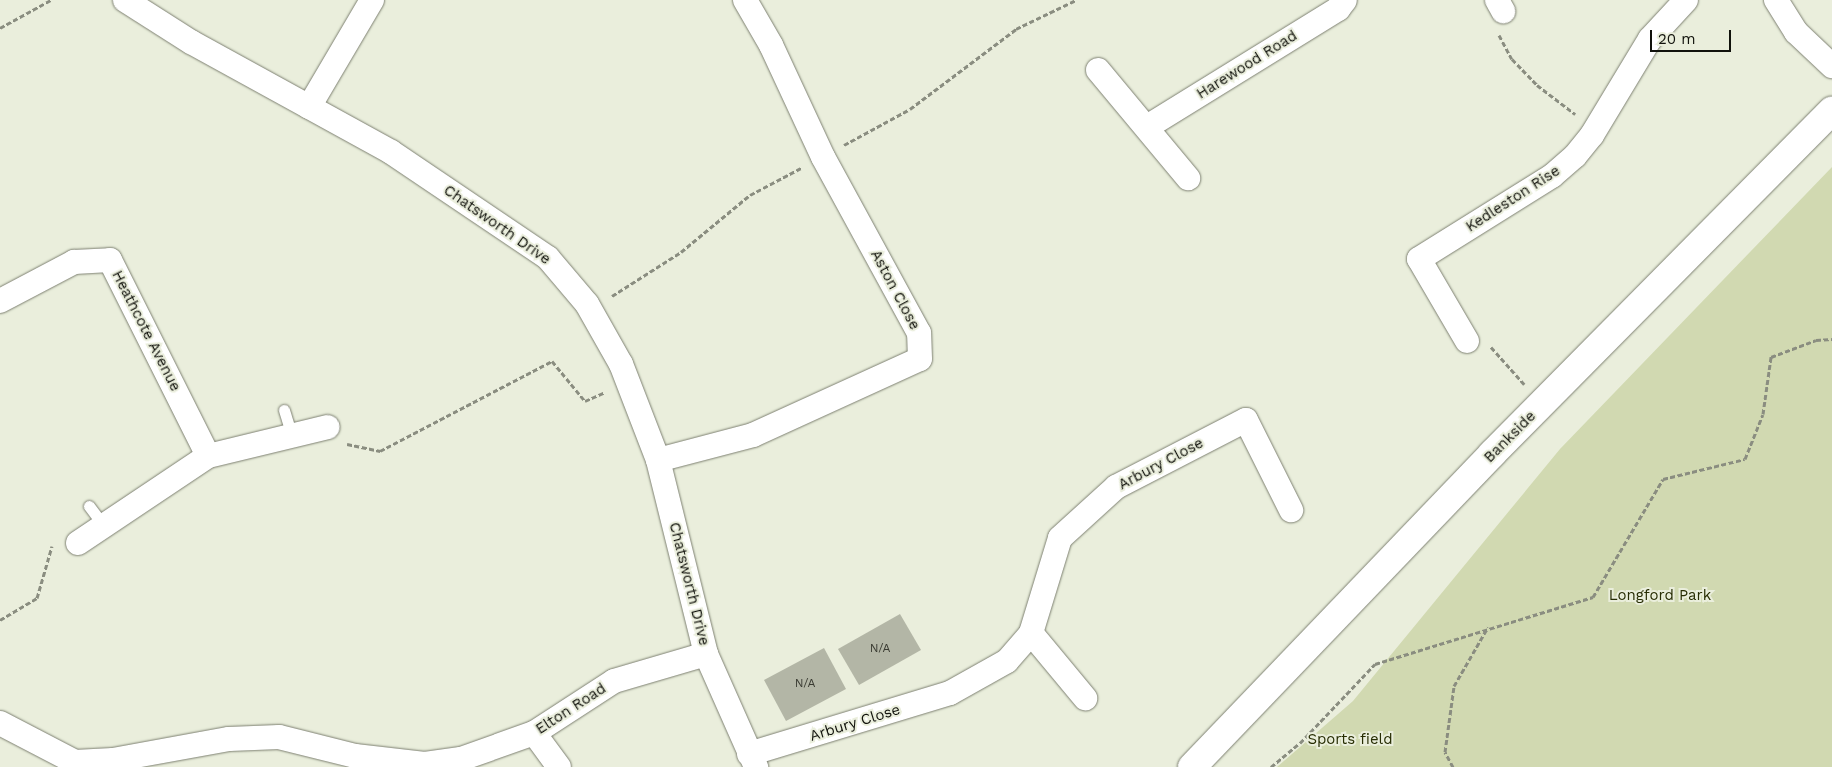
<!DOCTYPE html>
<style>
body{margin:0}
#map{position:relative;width:1832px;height:767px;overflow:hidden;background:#eaeedc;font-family:"Work Sans",sans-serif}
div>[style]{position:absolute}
.green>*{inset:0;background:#d1d9b1}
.building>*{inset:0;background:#b3b6a6}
.path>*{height:3px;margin-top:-1.5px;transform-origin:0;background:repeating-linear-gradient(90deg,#8a8d80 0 5px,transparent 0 7.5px)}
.roads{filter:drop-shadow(0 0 1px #7d8071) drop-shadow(0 0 1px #7d8071)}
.service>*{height:11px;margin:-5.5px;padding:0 5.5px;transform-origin:5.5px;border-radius:5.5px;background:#fff}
.minor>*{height:24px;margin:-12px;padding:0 12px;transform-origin:12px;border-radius:12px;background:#fff}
.tertiary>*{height:28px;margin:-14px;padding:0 14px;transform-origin:14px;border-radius:14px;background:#fff}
span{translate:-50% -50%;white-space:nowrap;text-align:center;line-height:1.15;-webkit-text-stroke:4px #eaeedc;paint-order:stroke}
.number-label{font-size:12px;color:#3a3b32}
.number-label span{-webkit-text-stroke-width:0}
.street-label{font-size:15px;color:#11120c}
.park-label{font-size:15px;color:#272d03}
.scale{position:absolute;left:1650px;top:30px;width:81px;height:22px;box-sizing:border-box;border:2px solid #11120c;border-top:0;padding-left:6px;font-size:15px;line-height:18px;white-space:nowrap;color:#11120c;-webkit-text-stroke:4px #eaeedc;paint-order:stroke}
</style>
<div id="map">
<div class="green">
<i style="clip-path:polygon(1832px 167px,1832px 767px,1277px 767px,1353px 701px,1560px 449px)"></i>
</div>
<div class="building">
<i style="clip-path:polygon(900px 614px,921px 650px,859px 685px,838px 649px)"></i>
<i style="clip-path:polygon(824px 648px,846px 689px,786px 721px,764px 680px)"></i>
</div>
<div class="path">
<i style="left:0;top:28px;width:58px;rotate:-28.8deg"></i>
<i style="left:1499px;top:35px;width:27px;rotate:62deg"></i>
<i style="left:1512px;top:59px;width:36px;rotate:46deg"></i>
<i style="left:1537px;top:85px;width:48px;rotate:37.3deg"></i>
<i style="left:844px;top:145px;width:75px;rotate:-28.6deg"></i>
<i style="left:910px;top:109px;width:133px;rotate:-37deg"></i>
<i style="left:1016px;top:29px;width:67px;rotate:-25.8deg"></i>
<i style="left:612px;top:296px;width:82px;rotate:-32.5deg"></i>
<i style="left:681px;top:252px;width:89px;rotate:-39.6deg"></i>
<i style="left:750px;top:195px;width:58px;rotate:-27.9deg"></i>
<i style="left:1491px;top:347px;width:50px;rotate:48.3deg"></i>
<i style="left:347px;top:444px;width:34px;rotate:12deg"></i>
<i style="left:380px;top:451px;width:194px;rotate:-27.6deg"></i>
<i style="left:552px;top:361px;width:52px;rotate:50.5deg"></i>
<i style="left:585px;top:401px;width:22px;rotate:-24deg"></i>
<i style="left:0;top:620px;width:43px;rotate:-30.7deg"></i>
<i style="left:37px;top:598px;width:54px;rotate:-73.9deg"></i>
<i style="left:1271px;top:767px;width:38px;rotate:-40deg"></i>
<i style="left:1300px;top:743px;width:109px;rotate:-46.5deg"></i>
<i style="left:1375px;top:664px;width:228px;rotate:-17.1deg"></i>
<i style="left:1593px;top:597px;width:137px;rotate:-59.3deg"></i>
<i style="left:1663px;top:479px;width:84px;rotate:-13.7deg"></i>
<i style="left:1745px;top:459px;width:48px;rotate:-68.2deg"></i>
<i style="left:1763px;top:414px;width:58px;rotate:-82deg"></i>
<i style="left:1771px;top:357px;width:48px;rotate:-20.7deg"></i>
<i style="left:1816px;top:340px;width:16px;rotate:-4deg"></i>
<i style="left:1453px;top:767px;width:17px;rotate:-118deg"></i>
<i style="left:1445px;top:752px;width:67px;rotate:-82.2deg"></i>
<i style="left:1454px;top:686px;width:68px;rotate:-60deg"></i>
</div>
<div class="roads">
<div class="service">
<i style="left:284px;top:410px;width:27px;rotate:73deg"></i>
<i style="left:89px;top:506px;width:25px;rotate:53deg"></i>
</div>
<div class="minor">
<i style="left:125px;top:0;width:78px;rotate:32.5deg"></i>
<i style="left:191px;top:42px;width:228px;rotate:28.8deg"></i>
<i style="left:391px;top:152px;width:189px;rotate:34deg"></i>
<i style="left:548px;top:258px;width:60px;rotate:49.7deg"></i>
<i style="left:587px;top:304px;width:69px;rotate:60.5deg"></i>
<i style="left:621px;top:364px;width:103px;rotate:68.9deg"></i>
<i style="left:658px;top:460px;width:200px;rotate:76.1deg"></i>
<i style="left:706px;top:654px;width:124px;rotate:66.1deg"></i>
<i style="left:1497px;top:0;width:13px;rotate:61deg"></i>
<i style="left:1776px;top:0;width:38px;rotate:58deg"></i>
<i style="left:1796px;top:32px;width:50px;rotate:43.4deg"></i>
<i style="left:1098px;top:70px;width:141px;rotate:50.2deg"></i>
<i style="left:309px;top:107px;width:124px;rotate:-59.5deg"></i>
<i style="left:1147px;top:127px;width:225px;rotate:-31.7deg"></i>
<i style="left:1338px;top:9px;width:11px;rotate:-52deg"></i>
<i style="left:0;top:301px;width:84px;rotate:-27.8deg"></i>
<i style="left:74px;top:262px;width:36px;rotate:-3deg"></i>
<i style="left:110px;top:260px;width:219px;rotate:63.4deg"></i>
<i style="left:1467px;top:341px;width:95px;rotate:-120.3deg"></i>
<i style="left:1419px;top:259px;width:157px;rotate:-32deg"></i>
<i style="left:1552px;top:176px;width:30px;rotate:-41deg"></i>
<i style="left:1575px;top:156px;width:27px;rotate:-51deg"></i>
<i style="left:1592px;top:135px;width:112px;rotate:-58.9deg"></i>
<i style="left:1650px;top:39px;width:53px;rotate:-47.3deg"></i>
<i style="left:658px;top:460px;width:98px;rotate:-14.7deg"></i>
<i style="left:753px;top:435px;width:183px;rotate:-24.5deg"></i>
<i style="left:920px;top:359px;width:26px;rotate:-92deg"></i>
<i style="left:919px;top:333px;width:200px;rotate:-118.6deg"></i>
<i style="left:823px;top:157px;width:123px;rotate:-114.9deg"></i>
<i style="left:771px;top:45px;width:52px;rotate:-120deg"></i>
<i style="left:78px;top:543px;width:156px;rotate:-33.8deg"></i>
<i style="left:208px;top:456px;width:123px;rotate:-13.6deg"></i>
<i style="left:1031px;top:633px;width:85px;rotate:50.3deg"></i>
<i style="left:0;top:723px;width:85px;rotate:27.5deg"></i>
<i style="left:75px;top:762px;width:38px;rotate:-3deg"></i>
<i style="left:113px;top:760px;width:118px;rotate:-10.3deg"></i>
<i style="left:229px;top:739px;width:50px;rotate:-2.3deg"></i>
<i style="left:279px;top:737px;width:78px;rotate:14deg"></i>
<i style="left:355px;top:756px;width:70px;rotate:6.5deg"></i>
<i style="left:425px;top:764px;width:36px;rotate:-8deg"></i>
<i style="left:461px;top:759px;width:77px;rotate:-19.6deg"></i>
<i style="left:534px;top:733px;width:95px;rotate:-33deg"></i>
<i style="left:614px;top:681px;width:96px;rotate:-16.4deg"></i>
<i style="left:534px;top:733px;width:42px;rotate:53.7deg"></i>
<i style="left:749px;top:754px;width:210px;rotate:-16.9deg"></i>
<i style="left:950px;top:693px;width:65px;rotate:-29.3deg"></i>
<i style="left:1007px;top:661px;width:37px;rotate:-49deg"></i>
<i style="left:1031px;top:633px;width:99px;rotate:-73deg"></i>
<i style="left:1060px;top:538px;width:76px;rotate:-42.3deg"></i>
<i style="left:1116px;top:487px;width:146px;rotate:-27.3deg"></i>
<i style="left:1246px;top:420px;width:101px;rotate:63.4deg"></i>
</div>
<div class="tertiary">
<i style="left:1192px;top:767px;width:434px;rotate:-46.2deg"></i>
<i style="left:1492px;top:454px;width:483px;rotate:-45.3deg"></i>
</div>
</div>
<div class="number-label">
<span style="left:880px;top:649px">N/A</span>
<span style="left:805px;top:684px">N/A</span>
</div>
<div class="street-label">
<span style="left:1247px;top:65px;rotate:-32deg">Harewood Road</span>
<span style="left:1513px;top:199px;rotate:-33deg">Kedleston Rise</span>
<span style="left:497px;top:225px;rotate:35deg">Chatsworth Drive</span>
<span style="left:895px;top:290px;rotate:62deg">Aston Close</span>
<span style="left:146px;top:331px;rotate:63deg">Heathcote Avenue</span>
<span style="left:1510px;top:437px;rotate:-45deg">Bankside</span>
<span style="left:1161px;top:464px;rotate:-28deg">Arbury Close</span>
<span style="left:689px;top:584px;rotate:76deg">Chatsworth Drive</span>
<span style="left:571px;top:709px;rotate:-33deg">Elton Road</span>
<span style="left:855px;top:723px;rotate:-17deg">Arbury Close</span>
</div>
<div class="park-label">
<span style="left:1660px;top:596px">Longford Park</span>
<span style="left:1350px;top:740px">Sports field</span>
</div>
<div class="scale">20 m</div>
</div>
